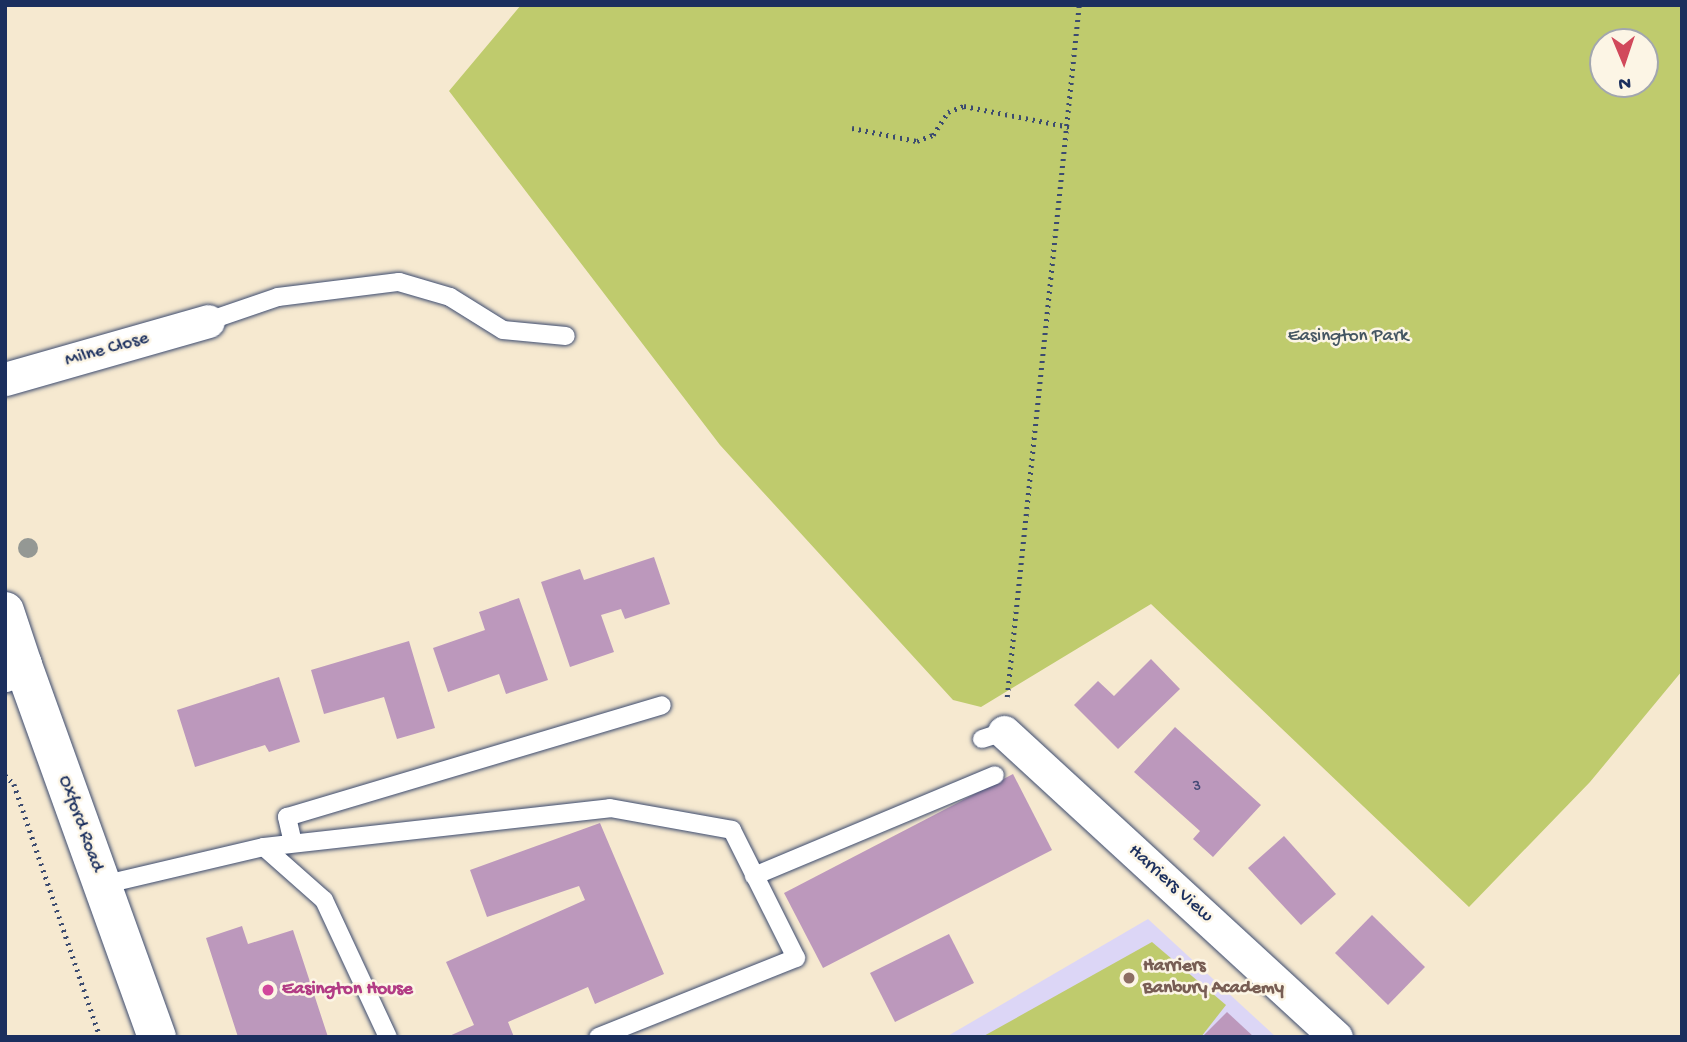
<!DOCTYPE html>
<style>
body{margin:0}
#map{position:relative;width:1687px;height:1042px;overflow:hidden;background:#f6e9d0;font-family:"Gochi Hand",sans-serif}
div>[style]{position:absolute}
.built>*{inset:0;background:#dcd6f6}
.green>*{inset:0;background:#bfcb6d}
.building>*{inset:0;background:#bc98bc}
.path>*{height:4.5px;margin-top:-2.25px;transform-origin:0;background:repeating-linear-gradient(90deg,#3c4b6f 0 2px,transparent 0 7px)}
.roads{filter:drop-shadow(0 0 2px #3c4b6f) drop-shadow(0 0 2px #3c4b6f)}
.lane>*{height:18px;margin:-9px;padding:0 9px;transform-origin:9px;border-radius:9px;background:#fff}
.street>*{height:33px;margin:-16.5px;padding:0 16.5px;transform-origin:16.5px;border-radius:16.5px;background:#fff}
.secondary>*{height:38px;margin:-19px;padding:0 19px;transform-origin:19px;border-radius:19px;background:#fff}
.primary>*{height:38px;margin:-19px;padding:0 19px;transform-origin:19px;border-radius:19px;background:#fff}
.trees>*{width:20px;height:20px;margin:-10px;border-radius:50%;background:#949894}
.dots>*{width:19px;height:19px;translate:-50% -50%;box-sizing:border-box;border:4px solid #fcf5e5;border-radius:50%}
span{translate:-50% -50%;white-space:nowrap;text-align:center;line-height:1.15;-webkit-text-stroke:5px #fcf5e5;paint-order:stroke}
.number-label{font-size:16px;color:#434976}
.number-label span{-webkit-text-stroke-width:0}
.park-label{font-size:19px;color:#445662}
.street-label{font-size:19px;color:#1b2f5e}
.education-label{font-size:19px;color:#785e54;font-weight:700}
.left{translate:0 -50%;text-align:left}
.hotel-label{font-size:19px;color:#b23c85;font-weight:700}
.frame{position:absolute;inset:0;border:7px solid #1b2f5e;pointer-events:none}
.north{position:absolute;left:1589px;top:28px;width:70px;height:70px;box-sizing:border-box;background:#fcf5e5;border:2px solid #a2a6af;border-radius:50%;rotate:178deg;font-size:19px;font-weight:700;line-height:28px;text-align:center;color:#1b2f5e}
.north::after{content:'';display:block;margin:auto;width:24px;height:32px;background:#d1495b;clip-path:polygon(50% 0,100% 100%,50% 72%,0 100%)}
</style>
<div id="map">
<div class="built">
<i style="clip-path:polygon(1148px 919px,1276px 1037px,946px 1037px)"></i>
</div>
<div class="green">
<i style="clip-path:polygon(evenodd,521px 5px,1682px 5px,1682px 671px,1590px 782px,1469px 907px,1151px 604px,981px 707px,953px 700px,720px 445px,449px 91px,521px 5px,1645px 42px,1645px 84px,1603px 84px,1603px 42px,1645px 42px)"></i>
<i style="clip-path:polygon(1152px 942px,1226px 1005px,1201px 1037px,982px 1037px)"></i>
</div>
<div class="building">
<i style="clip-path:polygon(654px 557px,670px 604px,625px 619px,621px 609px,601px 615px,614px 652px,570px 667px,541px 582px,580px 569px,584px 580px)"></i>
<i style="clip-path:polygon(519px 598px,548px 680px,506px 694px,499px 674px,448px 692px,433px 648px,485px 630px,479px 612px)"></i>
<i style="clip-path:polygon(409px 641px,435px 728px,397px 739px,384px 697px,324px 714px,311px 670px)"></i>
<i style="clip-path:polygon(1151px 659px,1180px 689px,1118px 749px,1074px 705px,1098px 681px,1114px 696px)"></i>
<i style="clip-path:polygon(279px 677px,300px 742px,269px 752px,265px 745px,195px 767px,177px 710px)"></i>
<i style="clip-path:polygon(1175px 727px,1261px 805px,1213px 857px,1193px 839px,1200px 831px,1134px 772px)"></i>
<i style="clip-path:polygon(1013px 774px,1052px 850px,823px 968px,784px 893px)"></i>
<i style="clip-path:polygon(600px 823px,664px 974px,595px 1004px,588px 987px,508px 1022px,514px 1037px,447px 1037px,474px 1025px,446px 962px,585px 900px,579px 886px,487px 917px,470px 870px)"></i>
<i style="clip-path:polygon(1284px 836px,1336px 894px,1301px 925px,1248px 868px)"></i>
<i style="clip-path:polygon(1372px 915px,1425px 967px,1388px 1005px,1335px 953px)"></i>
<i style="clip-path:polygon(242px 926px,248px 944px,293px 930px,328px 1037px,238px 1037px,206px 938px)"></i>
<i style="clip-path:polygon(949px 934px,974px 983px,895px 1022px,870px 973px)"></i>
<i style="clip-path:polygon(1227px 1012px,1254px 1037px,1202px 1037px)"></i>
</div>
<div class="path">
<i style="left:852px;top:128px;width:66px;rotate:11.3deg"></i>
<i style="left:917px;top:141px;width:17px;rotate:-21deg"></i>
<i style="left:933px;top:135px;width:27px;rotate:-57deg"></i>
<i style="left:948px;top:112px;width:17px;rotate:-21deg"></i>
<i style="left:964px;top:106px;width:108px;rotate:11.2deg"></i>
<i style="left:1007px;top:697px;width:696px;rotate:-84.06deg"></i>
<i style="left:5px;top:775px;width:13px;rotate:45deg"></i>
<i style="left:14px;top:784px;width:267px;rotate:71.2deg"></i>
</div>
<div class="roads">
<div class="lane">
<i style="left:208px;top:321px;width:74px;rotate:-18.9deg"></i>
<i style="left:278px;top:297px;width:122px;rotate:-7.1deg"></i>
<i style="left:399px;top:282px;width:53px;rotate:16.4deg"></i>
<i style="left:450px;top:297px;width:62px;rotate:31.9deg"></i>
<i style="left:503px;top:330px;width:63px;rotate:5.4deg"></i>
<i style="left:982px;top:739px;width:23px;rotate:-18deg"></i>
<i style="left:293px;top:843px;width:27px;rotate:-103deg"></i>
<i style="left:287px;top:817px;width:391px;rotate:-16.6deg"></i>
<i style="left:264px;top:847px;width:80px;rotate:41.5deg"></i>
<i style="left:324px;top:900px;width:151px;rotate:65deg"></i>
<i style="left:754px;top:876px;width:261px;rotate:-22.7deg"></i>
<i style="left:102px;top:885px;width:166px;rotate:-13.2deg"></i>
<i style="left:264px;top:847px;width:348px;rotate:-6.4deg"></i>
<i style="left:610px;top:808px;width:124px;rotate:10.2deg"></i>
<i style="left:732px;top:830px;width:143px;rotate:63.4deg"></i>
<i style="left:796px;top:958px;width:213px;rotate:158.2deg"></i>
</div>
<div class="street">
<i style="left:5px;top:379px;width:211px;rotate:-15.9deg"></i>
<i style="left:1004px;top:732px;width:451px;rotate:42.6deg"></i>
</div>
<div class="secondary">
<i style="left:23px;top:665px;width:395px;rotate:70.2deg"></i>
</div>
<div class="primary">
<i style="left:5px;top:611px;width:57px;rotate:71.6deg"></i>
<i style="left:23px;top:665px;width:20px;rotate:156deg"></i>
</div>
</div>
<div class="trees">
<i style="left:28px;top:548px"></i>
</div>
<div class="dots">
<i style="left:1129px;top:978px;background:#8d6e63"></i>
<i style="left:268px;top:990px;background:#d1479c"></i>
</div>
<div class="number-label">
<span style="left:1197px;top:788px">3</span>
</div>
<div class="park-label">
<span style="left:1348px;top:337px">Easington Park</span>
</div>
<div class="street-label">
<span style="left:107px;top:350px;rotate:-16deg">Milne Close</span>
<span style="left:80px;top:824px;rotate:70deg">Oxford Road</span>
<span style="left:1170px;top:884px;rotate:42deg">Harriers View</span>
</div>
<div class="education-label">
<span class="left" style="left:1143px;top:978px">Harriers<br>Banbury Academy</span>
</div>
<div class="hotel-label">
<span class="left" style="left:282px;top:990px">Easington House</span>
</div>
<div class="frame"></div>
<div class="north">N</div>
</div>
